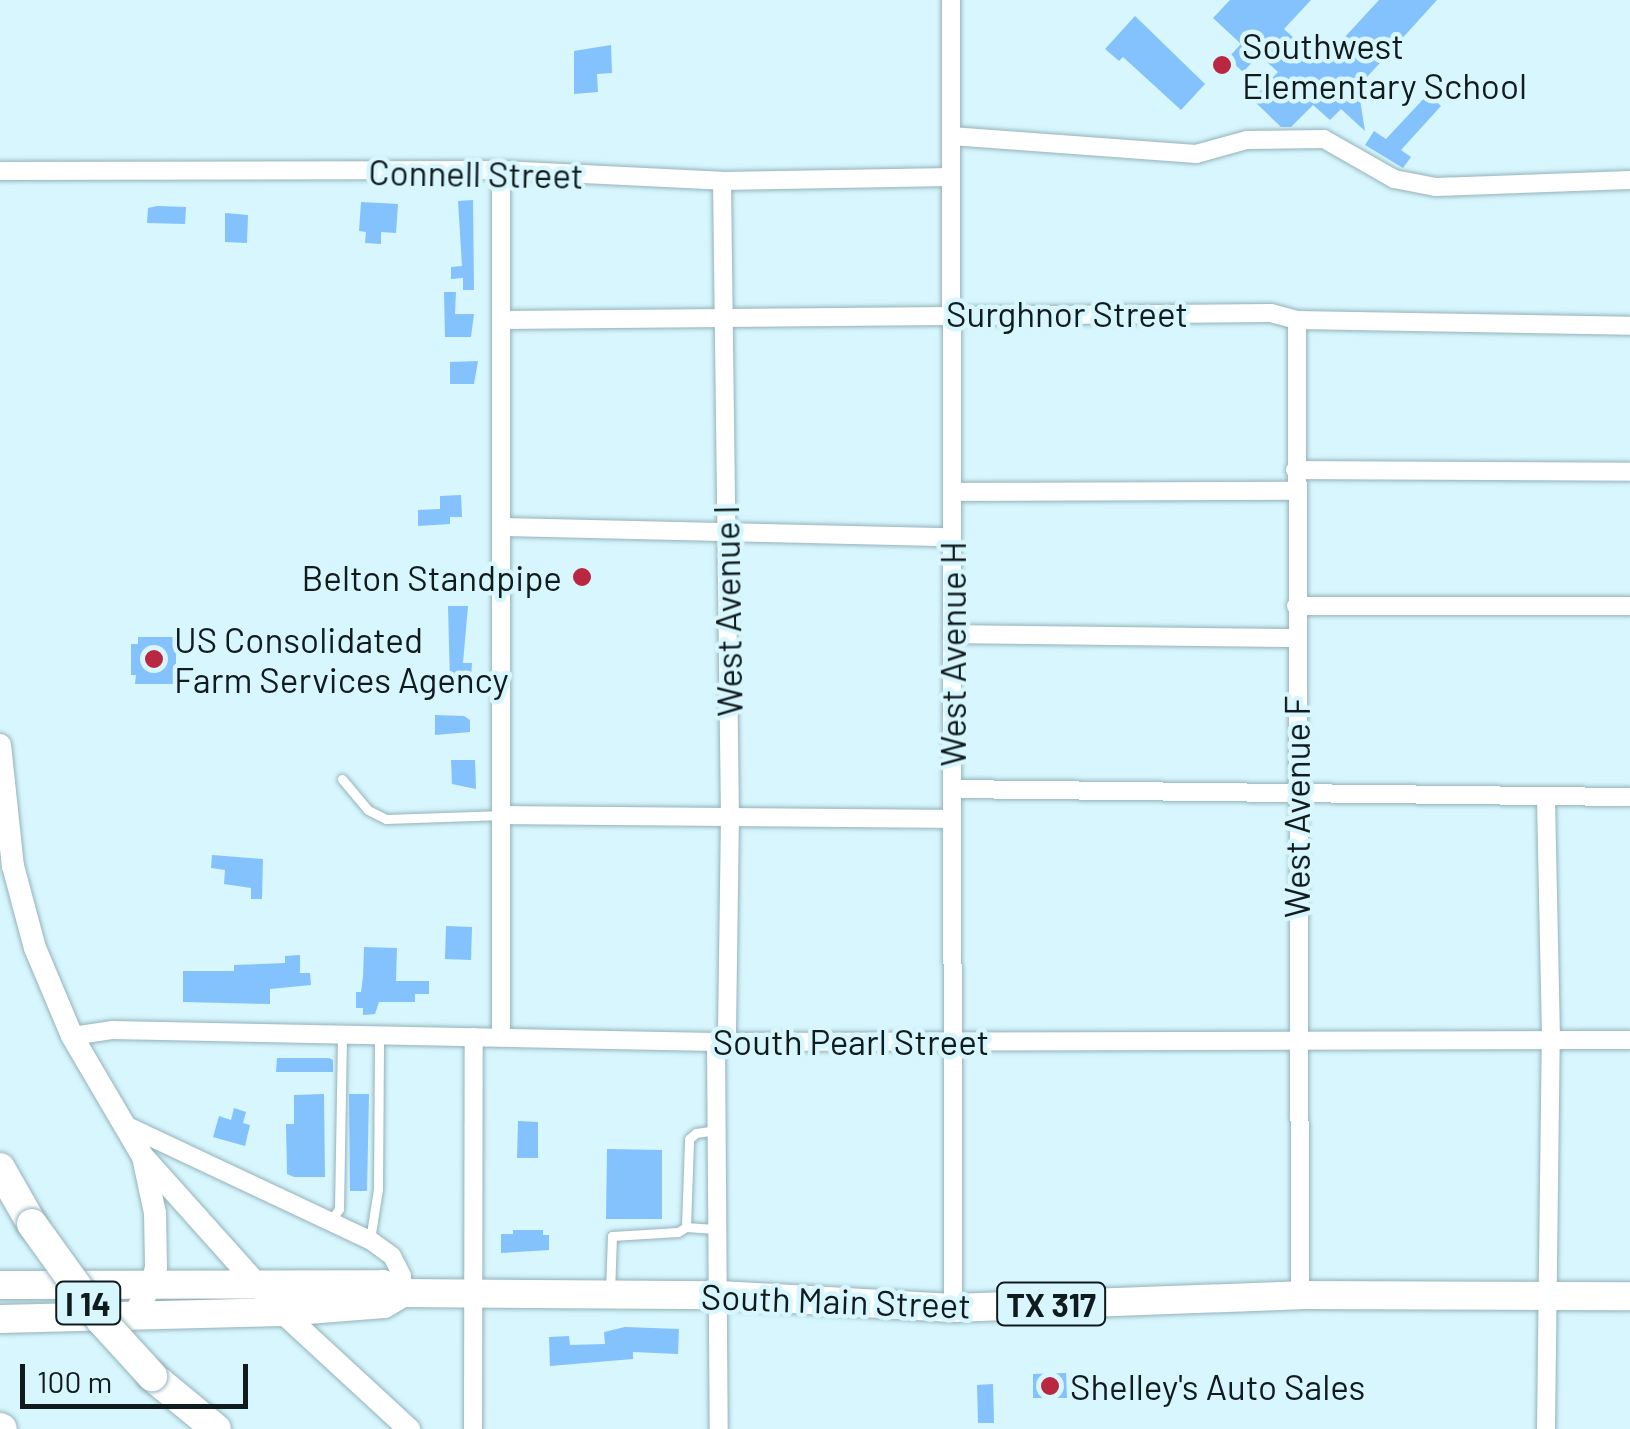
<!DOCTYPE html>
<style>
body{margin:0}
#map{position:relative;width:1630px;height:1429px;overflow:hidden;background:#d7f6fe;font-family:Barlow,sans-serif}
div>[style]{position:absolute}
.building>*{inset:0;background:#83c2fd}
.roads{filter:drop-shadow(0 0 2px #94b2b9) drop-shadow(0 0 2px #94b2b9)}
.service>*{height:9px;margin:-4.5px;padding:0 4.5px;transform-origin:4.5px;border-radius:4.5px;background:#fff}
.minor>*{height:18px;margin:-9px;padding:0 9px;transform-origin:9px;border-radius:9px;background:#fff}
.secondary>*{height:22px;margin:-11px;padding:0 11px;transform-origin:11px;border-radius:11px;background:#fff}
.primary>*{height:28px;margin:-14px;padding:0 14px;transform-origin:14px;border-radius:14px;background:#fff}
.motorway>*{height:30px;margin:-15px;padding:0 15px;transform-origin:15px;border-radius:15px;background:#fff}
.bridges{filter:drop-shadow(0 0 2px #94b2b9) drop-shadow(0 0 2px #94b2b9)}
.motorway-bridge>*{height:30px;margin:-15px;padding:0 15px;transform-origin:15px;border-radius:15px;background:#fff}
.dots>*{width:28px;height:28px;translate:-50% -50%;box-sizing:border-box;border:5px solid #d7f6fe;border-radius:50%}
span{translate:-50% -50%;white-space:nowrap;text-align:center;line-height:1.15;-webkit-text-stroke:9px #d7f6fe;paint-order:stroke}
.shield-label span{padding:2px 8px;background:#d7f6fe;border:2px solid;border-radius:8px;-webkit-text-stroke-width:0}
.shield-label{font-size:32px;color:#101b1e;font-weight:700}
.poi-label{font-size:35px;color:#101b1e}
.left{translate:0 -50%;text-align:left}
.right{translate:-100% -50%;text-align:right}
.street-label{font-size:35px;color:#101b1e}
.scale{position:absolute;left:20px;top:1364px;width:228px;height:45px;box-sizing:border-box;border:5px solid #101b1e;border-top:0;padding-left:12px;font-size:30px;line-height:35px;white-space:nowrap;color:#101b1e;-webkit-text-stroke:8px #d7f6fe;paint-order:stroke}
</style>
<div id="map">
<div class="building">
<i style="clip-path:polygon(1230px 0,1311px 0,1284px 29px,1321px 63px,1379px 0,1437px 0,1358px 87px,1365px 131px,1341px 109px,1330px 120px,1313px 105px,1291px 127px,1281px 127px,1252px 99px,1278px 72px,1259px 55px,1243px 72px,1228px 58px,1241px 44px,1213px 18px)"></i>
<i style="clip-path:polygon(1135px 16px,1205px 84px,1181px 110px,1123px 57px,1119px 61px,1105px 49px)"></i>
<i style="clip-path:polygon(611px 45px,612px 73px,597px 74px,598px 92px,574px 94px,574px 51px)"></i>
<i style="clip-path:polygon(1428px 94px,1441px 106px,1401px 150px,1411px 157px,1403px 168px,1365px 145px,1374px 131px,1386px 139px)"></i>
<i style="clip-path:polygon(473px 200px,474px 290px,463px 290px,463px 278px,451px 279px,451px 267px,462px 266px,458px 201px)"></i>
<i style="clip-path:polygon(361px 202px,398px 204px,396px 233px,381px 232px,381px 244px,365px 243px,366px 232px,359px 231px)"></i>
<i style="clip-path:polygon(157px 206px,186px 207px,185px 224px,147px 223px,148px 208px)"></i>
<i style="clip-path:polygon(225px 213px,248px 215px,247px 243px,225px 242px)"></i>
<i style="clip-path:polygon(444px 292px,456px 292px,455px 314px,474px 314px,471px 337px,445px 337px)"></i>
<i style="clip-path:polygon(478px 361px,474px 384px,450px 384px,450px 362px)"></i>
<i style="clip-path:polygon(461px 495px,462px 517px,450px 517px,450px 524px,418px 526px,418px 510px,440px 509px,440px 496px)"></i>
<i style="clip-path:polygon(448px 606px,468px 606px,463px 663px,472px 663px,470px 694px,456px 694px,456px 682px,450px 682px)"></i>
<i style="clip-path:polygon(138px 637px,176px 637px,176px 684px,135px 684px,136px 675px,131px 675px,131px 644px,138px 644px)"></i>
<i style="clip-path:polygon(435px 715px,464px 716px,470px 720px,470px 732px,435px 735px)"></i>
<i style="clip-path:polygon(451px 760px,475px 760px,476px 789px,452px 784px)"></i>
<i style="clip-path:polygon(212px 855px,263px 859px,262px 899px,251px 899px,251px 888px,224px 884px,225px 870px,211px 868px)"></i>
<i style="clip-path:polygon(446px 926px,472px 927px,471px 960px,445px 959px)"></i>
<i style="clip-path:polygon(364px 947px,397px 948px,396px 981px,429px 981px,429px 994px,415px 994px,415px 1002px,379px 1002px,375px 1014px,363px 1015px,363px 1008px,356px 1008px,356px 992px,361px 992px,363px 977px)"></i>
<i style="clip-path:polygon(300px 955px,300px 973px,310px 973px,311px 985px,270px 989px,270px 1004px,183px 1002px,183px 971px,234px 971px,234px 965px,285px 963px,285px 956px)"></i>
<i style="clip-path:polygon(277px 1058px,329px 1058px,333px 1060px,333px 1072px,276px 1072px)"></i>
<i style="clip-path:polygon(324px 1094px,325px 1177px,294px 1177px,287px 1174px,286px 1124px,294px 1124px,294px 1095px)"></i>
<i style="clip-path:polygon(349px 1094px,369px 1094px,367px 1191px,350px 1191px)"></i>
<i style="clip-path:polygon(234px 1108px,246px 1112px,243px 1123px,250px 1125px,245px 1146px,213px 1137px,219px 1116px,231px 1120px)"></i>
<i style="clip-path:polygon(518px 1121px,538px 1122px,538px 1158px,517px 1158px)"></i>
<i style="clip-path:polygon(607px 1149px,662px 1150px,662px 1219px,606px 1219px)"></i>
<i style="clip-path:polygon(513px 1230px,543px 1230px,543px 1235px,549px 1235px,549px 1250px,501px 1253px,501px 1234px,513px 1234px)"></i>
<i style="clip-path:polygon(625px 1327px,679px 1329px,678px 1354px,633px 1352px,633px 1359px,550px 1366px,549px 1337px,569px 1336px,570px 1345px,605px 1344px,604px 1332px)"></i>
<i style="clip-path:polygon(1066px 1373px,1067px 1398px,1033px 1398px,1033px 1374px)"></i>
<i style="clip-path:polygon(993px 1384px,994px 1423px,978px 1423px,977px 1385px)"></i>
</div>
<div class="roads">
<div class="service">
<i style="left:342px;top:779px;width:40px;rotate:50deg"></i>
<i style="left:368px;top:810px;width:20px;rotate:27deg"></i>
<i style="left:386px;top:819px;width:117px;rotate:-2deg"></i>
<i style="left:331px;top:1220px;width:14px;rotate:-54deg"></i>
<i style="left:339px;top:1209px;width:174px;rotate:-89deg"></i>
<i style="left:686px;top:1227px;width:32px;rotate:4deg"></i>
<i style="left:370px;top:1240px;width:52px;rotate:-81.1deg"></i>
<i style="left:378px;top:1189px;width:153px;rotate:-89.6deg"></i>
<i style="left:610px;top:1293px;width:57px;rotate:-88deg"></i>
<i style="left:612px;top:1236px;width:66px;rotate:-3.5deg"></i>
<i style="left:678px;top:1232px;width:9px;rotate:-32deg"></i>
<i style="left:686px;top:1227px;width:88px;rotate:-88deg"></i>
<i style="left:689px;top:1139px;width:9px;rotate:-41deg"></i>
<i style="left:696px;top:1133px;width:21px;rotate:-8deg"></i>
</div>
<div class="minor">
<i style="left:951px;top:0;width:1308px;rotate:89.91deg"></i>
<i style="left:951px;top:136px;width:246px;rotate:4.2deg"></i>
<i style="left:1196px;top:154px;width:53px;rotate:-15.4deg"></i>
<i style="left:1247px;top:140px;width:77px;rotate:-0.7deg"></i>
<i style="left:1324px;top:139px;width:81px;rotate:29.7deg"></i>
<i style="left:1394px;top:179px;width:43px;rotate:10.8deg"></i>
<i style="left:1436px;top:187px;width:194px;rotate:-2.1deg"></i>
<i style="left:0;top:171px;width:501px;rotate:-0.11deg"></i>
<i style="left:501px;top:170px;width:221px;rotate:2.8deg"></i>
<i style="left:722px;top:181px;width:229px;rotate:-1deg"></i>
<i style="left:722px;top:181px;width:635px;rotate:89.28deg"></i>
<i style="left:730px;top:816px;width:226px;rotate:90.8deg"></i>
<i style="left:502px;top:320px;width:769px;rotate:-0.52deg"></i>
<i style="left:1271px;top:313px;width:27px;rotate:15deg"></i>
<i style="left:1297px;top:320px;width:333px;rotate:1deg"></i>
<i style="left:1297px;top:320px;width:975px;rotate:89.82deg"></i>
<i style="left:1295px;top:470px;width:335px;rotate:0.3deg"></i>
<i style="left:952px;top:492px;width:342px;rotate:-0.2deg"></i>
<i style="left:502px;top:527px;width:449px;rotate:1.3deg"></i>
<i style="left:1296px;top:606px;width:334px"></i>
<i style="left:952px;top:634px;width:344px;rotate:0.7deg"></i>
<i style="left:952px;top:789px;width:678px;rotate:0.68deg"></i>
<i style="left:504px;top:815px;width:448px;rotate:0.5deg"></i>
<i style="left:72px;top:1036px;width:40px;rotate:-8.5deg"></i>
<i style="left:112px;top:1030px;width:604px;rotate:1.14deg"></i>
<i style="left:716px;top:1042px;width:914px;rotate:-0.13deg"></i>
<i style="left:501px;top:1037px;width:867px;rotate:-90deg"></i>
<i style="left:716px;top:1042px;width:387px;rotate:89.6deg"></i>
<i style="left:123px;top:1124px;width:273px;rotate:25.2deg"></i>
<i style="left:370px;top:1240px;width:27px;rotate:36deg"></i>
<i style="left:392px;top:1256px;width:22px;rotate:63deg"></i>
<i style="left:402px;top:1276px;width:17px;rotate:90deg"></i>
<i style="left:473px;top:1429px;width:392px;rotate:-89.9deg"></i>
<i style="left:1546px;top:1429px;width:391px;rotate:-89.3deg"></i>
<i style="left:1551px;top:1038px;width:242px;rotate:-91.2deg"></i>
</div>
<div class="secondary">
<i style="left:0;top:745px;width:122px;rotate:83.9deg"></i>
<i style="left:13px;top:866px;width:85px;rotate:75deg"></i>
<i style="left:35px;top:948px;width:95px;rotate:67.2deg"></i>
<i style="left:72px;top:1036px;width:140px;rotate:59.6deg"></i>
<i style="left:143px;top:1157px;width:57px;rotate:77.9deg"></i>
<i style="left:155px;top:1213px;width:54px;rotate:88.9deg"></i>
<i style="left:156px;top:1267px;width:17px;rotate:103deg"></i>
<i style="left:152px;top:1284px;width:41px;rotate:121deg"></i>
<i style="left:146px;top:1160px;width:204px;rotate:48.2deg"></i>
<i style="left:282px;top:1312px;width:173px;rotate:42.7deg"></i>
</div>
<div class="primary">
<i style="left:0;top:1285px;width:383px;rotate:-0.1deg"></i>
<i style="left:383px;top:1284px;width:21px;rotate:25deg"></i>
<i style="left:402px;top:1293px;width:318px;rotate:0.4deg"></i>
<i style="left:720px;top:1295px;width:233px;rotate:3.2deg"></i>
<i style="left:953px;top:1308px;width:347px;rotate:-2.1deg"></i>
<i style="left:1300px;top:1295px;width:330px;rotate:0.2deg"></i>
<i style="left:0;top:1319px;width:282px;rotate:-1.4deg"></i>
<i style="left:282px;top:1312px;width:102px;rotate:-4.5deg"></i>
<i style="left:384px;top:1304px;width:21px;rotate:-31deg"></i>
</div>
<div class="motorway">
<i style="left:0;top:1168px;width:64px;rotate:60.3deg"></i>
<i style="left:152px;top:1376px;width:83px;rotate:39.6deg"></i>
<i style="left:0;top:1428px;width:2px;rotate:27deg"></i>
</div>
</div>
<div class="bridges">
<div class="motorway-bridge">
<i style="left:32px;top:1224px;width:118px;rotate:54.3deg"></i>
<i style="left:101px;top:1320px;width:76px;rotate:47.7deg"></i>
</div>
</div>
<div class="dots">
<i style="left:1222px;top:65px;background:#b92740"></i>
<i style="left:582px;top:577px;background:#b92740"></i>
<i style="left:154px;top:659px;background:#b92740"></i>
<i style="left:1050px;top:1386px;background:#b92740"></i>
</div>
<div class="shield-label">
<span style="left:88px;top:1303px">I 14</span>
<span style="left:1051px;top:1304px">TX 317</span>
</div>
<div class="poi-label">
<span class="left" style="left:1242px;top:65px">Southwest<br>Elementary School</span>
<span class="right" style="left:562px;top:577px">Belton Standpipe</span>
<span class="left" style="left:174px;top:659px">US Consolidated<br>Farm Services Agency</span>
<span class="left" style="left:1070px;top:1386px">Shelley's Auto Sales</span>
</div>
<div class="street-label">
<span style="left:476px;top:173px;rotate:1deg">Connell Street</span>
<span style="left:1067px;top:313px">Surghnor Street</span>
<span style="left:727px;top:611px;rotate:-91deg">West Avenue I</span>
<span style="left:952px;top:654px;rotate:-90deg">West Avenue H</span>
<span style="left:1296px;top:807px;rotate:-90deg">West Avenue F</span>
<span style="left:851px;top:1041px">South Pearl Street</span>
<span style="left:836px;top:1300px;rotate:2deg">South Main Street</span>
</div>
<div class="scale">100 m</div>
</div>
